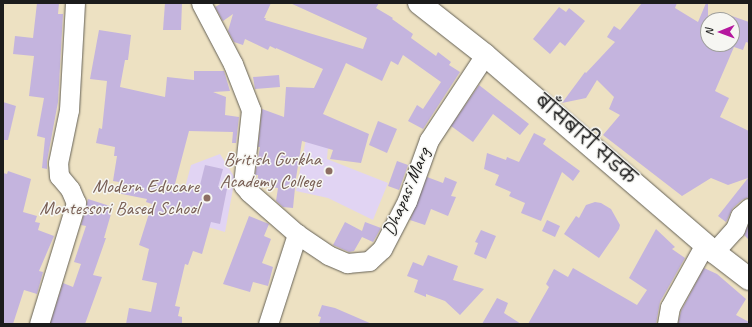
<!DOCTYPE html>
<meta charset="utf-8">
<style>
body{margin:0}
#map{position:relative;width:752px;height:327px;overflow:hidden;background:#ede1c2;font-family:Caveat,"Playpen Sans Deva",sans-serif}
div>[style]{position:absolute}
.built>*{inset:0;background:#e1d4f3}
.building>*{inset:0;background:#c4b4de}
.roads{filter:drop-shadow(0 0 1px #656156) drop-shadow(0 0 1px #656156)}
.minor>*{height:19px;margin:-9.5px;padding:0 9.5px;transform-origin:9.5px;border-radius:9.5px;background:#fff}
.secondary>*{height:22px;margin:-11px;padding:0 11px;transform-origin:11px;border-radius:11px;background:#fff}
.dots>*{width:11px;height:11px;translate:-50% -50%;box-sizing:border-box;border:2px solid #f6f6f2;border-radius:50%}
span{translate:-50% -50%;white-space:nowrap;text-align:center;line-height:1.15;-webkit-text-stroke:3px #f6f6f2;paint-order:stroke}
.street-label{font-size:19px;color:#1c1c1c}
.education-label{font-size:19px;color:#785e54}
.right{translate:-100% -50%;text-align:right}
.frame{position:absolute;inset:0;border:4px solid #1c1c1c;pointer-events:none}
.north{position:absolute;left:700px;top:12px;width:40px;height:40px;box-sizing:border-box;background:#f6f6f2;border:1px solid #9f9f9c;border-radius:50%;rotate:269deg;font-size:11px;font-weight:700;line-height:16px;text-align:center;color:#1c1c1c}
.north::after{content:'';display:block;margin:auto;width:14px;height:18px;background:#b5179e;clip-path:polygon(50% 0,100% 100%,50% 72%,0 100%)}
</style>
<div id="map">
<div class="built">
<i style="clip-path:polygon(308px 129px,329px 135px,327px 159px,388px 183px,373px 220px,328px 198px,296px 191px)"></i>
<i style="clip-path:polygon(220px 154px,235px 178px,225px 232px,177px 218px,191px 165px)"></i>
</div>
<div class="building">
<i style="clip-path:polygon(37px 3px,59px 3px,58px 14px,63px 14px,58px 102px,47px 161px,47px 169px,42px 168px,45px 138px,37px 136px,44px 98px,29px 96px,34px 56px,13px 54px,15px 36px,33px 38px)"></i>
<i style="clip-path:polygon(165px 3px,182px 3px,181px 30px,163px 30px)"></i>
<i style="clip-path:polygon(222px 3px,271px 3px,264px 18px,266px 18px,265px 20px,363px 49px,367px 38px,290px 3px,379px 3px,376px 8px,393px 18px,392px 19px,413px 34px,411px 38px,436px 56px,438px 52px,451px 62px,449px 65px,460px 72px,423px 129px,408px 121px,417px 105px,423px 109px,441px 82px,403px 55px,398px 65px,391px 61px,382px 81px,346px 63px,323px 114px,369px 134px,361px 163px,330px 159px,333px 150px,302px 141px,296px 178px,293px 208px,283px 207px,276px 201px,278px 188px,257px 185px,258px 175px,255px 175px,260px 147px,258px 147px,262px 109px,284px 117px,286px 87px,314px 88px,323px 69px,276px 48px,276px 49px,270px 46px,268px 50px,245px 39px,243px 45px,234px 42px,228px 31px,233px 14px,223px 21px,215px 7px)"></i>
<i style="clip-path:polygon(642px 3px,677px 3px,675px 8px,698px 22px,706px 3px,708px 3px,708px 44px,732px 44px,732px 16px,749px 22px,749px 43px,746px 42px,743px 50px,734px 47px,715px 91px,729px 98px,720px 117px,749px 131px,749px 197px,742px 200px,733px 208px,726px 222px,718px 216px,748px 178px,728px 185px,711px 178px,682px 196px,603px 135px,620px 115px,609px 109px,614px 97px,597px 80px,586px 98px,562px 103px,585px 72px,586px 73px,615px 42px,607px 37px,614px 26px,620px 30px)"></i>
<i style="clip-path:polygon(559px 7px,566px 12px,569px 8px,585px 21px,565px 46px,560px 42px,550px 54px,533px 39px)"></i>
<i style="clip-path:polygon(99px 30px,131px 35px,128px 60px,125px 60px,120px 87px,165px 97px,167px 77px,194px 80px,194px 71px,224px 71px,230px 91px,213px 92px,226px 97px,225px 115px,239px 117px,236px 143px,232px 143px,233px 132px,189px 131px,175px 184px,199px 189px,205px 165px,223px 169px,218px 187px,227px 189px,220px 224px,211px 222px,202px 254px,193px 251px,188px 265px,185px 264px,175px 306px,180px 307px,178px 316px,182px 317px,182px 324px,126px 324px,129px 308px,151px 312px,157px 283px,142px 280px,149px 249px,139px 245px,152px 204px,146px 202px,147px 199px,117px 193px,119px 182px,113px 181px,117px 156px,114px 156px,115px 147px,96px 143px,99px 128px,102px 129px,107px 81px,90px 79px)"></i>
<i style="clip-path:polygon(279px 75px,280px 87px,255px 89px,253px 77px)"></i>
<i style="clip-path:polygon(479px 85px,529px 124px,520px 135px,493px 114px,473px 142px,451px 126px)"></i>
<i style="clip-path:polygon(3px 102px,16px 106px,8px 140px,3px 140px)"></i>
<i style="clip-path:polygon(378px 121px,397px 129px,387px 153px,369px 145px)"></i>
<i style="clip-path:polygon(534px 133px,546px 139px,543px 144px,580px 171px,573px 181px,562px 172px,541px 221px,521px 213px,525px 203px,509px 196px,511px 192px,495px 185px,499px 175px,484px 169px,487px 153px,506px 160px,507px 157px,519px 162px)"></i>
<i style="clip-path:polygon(397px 161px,408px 165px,399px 190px,388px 186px)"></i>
<i style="clip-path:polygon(8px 171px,31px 179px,23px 212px,37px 216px,35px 222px,40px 223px,38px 230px,54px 236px,39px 271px,43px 272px,37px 294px,24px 290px,13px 324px,3px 324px,3px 173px,7px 174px)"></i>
<i style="clip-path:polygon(427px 177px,443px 183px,445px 177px,457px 182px,451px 196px,456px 197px,448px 216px,431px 209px,425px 225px,410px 220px)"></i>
<i style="clip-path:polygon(88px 199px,113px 207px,104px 238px,106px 238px,93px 275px,102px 277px,85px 324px,50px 324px,63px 283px,73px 287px,81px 264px,74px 262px,86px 226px,81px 225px)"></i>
<i style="clip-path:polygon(595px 202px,601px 203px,611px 209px,620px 225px,619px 229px,599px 258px,564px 234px,576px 216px,579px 218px,586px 205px)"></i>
<i style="clip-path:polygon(249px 216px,269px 224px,264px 236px,271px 239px,262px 263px,273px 267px,268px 286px,253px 282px,250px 292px,223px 284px)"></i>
<i style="clip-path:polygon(547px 220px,560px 226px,555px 237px,542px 231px)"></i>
<i style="clip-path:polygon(345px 222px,362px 231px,365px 222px,381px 228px,373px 242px,362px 237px,354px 251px,349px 252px,333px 245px)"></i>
<i style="clip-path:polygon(749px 223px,749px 240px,744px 235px)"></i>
<i style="clip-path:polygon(656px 229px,675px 247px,672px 249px,685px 258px,660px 302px,656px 324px,528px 324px,549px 287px,546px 284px,554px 269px,568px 277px,573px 268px,637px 305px,647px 290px,629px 278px)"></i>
<i style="clip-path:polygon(481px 230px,496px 236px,486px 259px,474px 254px,478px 243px,475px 242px)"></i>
<i style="clip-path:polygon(428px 255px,458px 266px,453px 280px,484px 289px,460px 315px,445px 301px,426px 294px,426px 297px,414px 292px,418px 280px,407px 276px,413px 262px,423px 266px)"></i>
<i style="clip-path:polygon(704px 268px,717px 274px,746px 299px,736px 315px,749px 322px,749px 324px,678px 324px,681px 311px)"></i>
<i style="clip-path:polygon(497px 298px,508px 303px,504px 313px,521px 324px,482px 324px)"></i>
<i style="clip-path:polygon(322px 305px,335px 308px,372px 324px,319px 324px,321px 317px,318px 316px)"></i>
</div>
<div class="roads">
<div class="minor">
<i style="left:201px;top:3px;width:69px;rotate:62.3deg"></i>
<i style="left:233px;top:64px;width:49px;rotate:68.6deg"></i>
<i style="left:251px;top:110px;width:75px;rotate:96.1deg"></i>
<i style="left:243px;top:185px;width:9px;rotate:49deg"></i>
<i style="left:249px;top:192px;width:64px;rotate:41.2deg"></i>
<i style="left:714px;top:252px;width:31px;rotate:-48deg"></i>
<i style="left:735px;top:229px;width:14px;rotate:-69deg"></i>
<i style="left:740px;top:216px;width:12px;rotate:-42deg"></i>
<i style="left:39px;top:324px;width:127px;rotate:-73deg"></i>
<i style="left:76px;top:203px;width:15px;rotate:-113deg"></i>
<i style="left:70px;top:189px;width:17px;rotate:-130deg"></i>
<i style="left:59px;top:176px;width:13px;rotate:-94deg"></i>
<i style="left:58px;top:163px;width:54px;rotate:-78.3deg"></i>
<i style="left:69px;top:110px;width:107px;rotate:-86.8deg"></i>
<i style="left:268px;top:324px;width:95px;rotate:-72.1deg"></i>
<i style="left:297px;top:234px;width:37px;rotate:34deg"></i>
<i style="left:328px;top:255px;width:21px;rotate:23deg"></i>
<i style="left:347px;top:263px;width:22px;rotate:-5deg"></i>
<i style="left:369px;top:261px;width:18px;rotate:-43deg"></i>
<i style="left:382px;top:249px;width:54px;rotate:-62.5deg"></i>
<i style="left:407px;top:201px;width:65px;rotate:-70.2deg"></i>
<i style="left:429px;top:140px;width:102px;rotate:-56.6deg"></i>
<i style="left:667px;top:324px;width:17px;rotate:-80deg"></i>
<i style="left:670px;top:307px;width:72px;rotate:-60.9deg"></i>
</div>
<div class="secondary">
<i style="left:419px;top:3px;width:84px;rotate:38.2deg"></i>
<i style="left:485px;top:55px;width:302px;rotate:40.7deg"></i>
<i style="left:714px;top:252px;width:44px;rotate:37.6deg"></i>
</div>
</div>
<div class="dots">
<i style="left:329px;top:171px;background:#8d6e63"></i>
<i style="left:207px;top:198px;background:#8d6e63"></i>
</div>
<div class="street-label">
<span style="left:585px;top:140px;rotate:41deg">बाँसबारी सडक</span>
<span style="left:407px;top:192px;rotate:-67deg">Dhapasi Marg</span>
</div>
<div class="education-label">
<span class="right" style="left:321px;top:171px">British Gurkha<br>Academy College</span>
<span class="right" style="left:199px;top:198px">Modern Educare<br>Montessori Based School</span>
</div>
<div class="frame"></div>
<div class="north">N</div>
</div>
